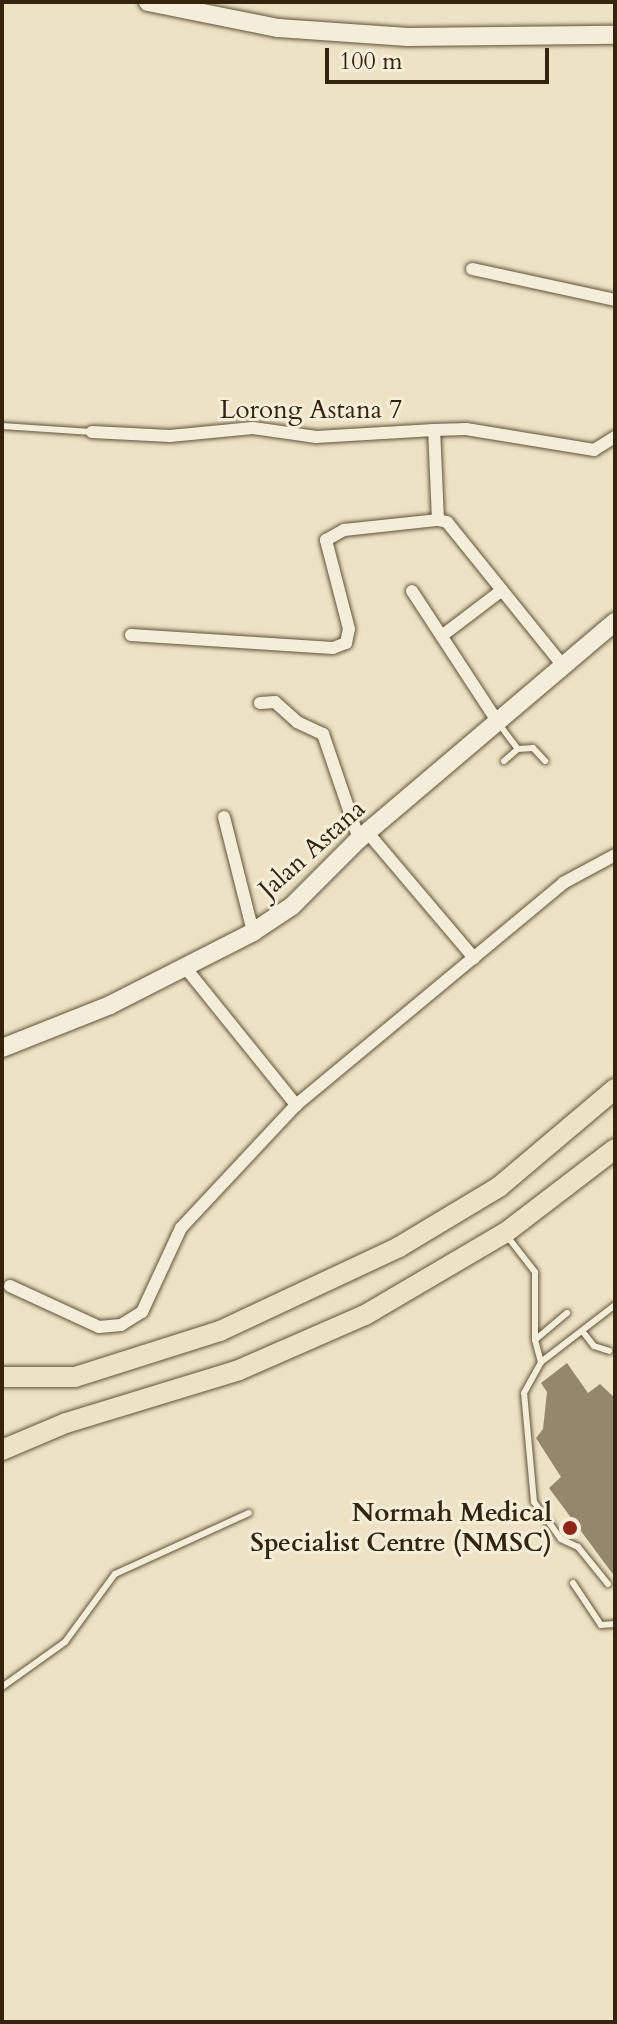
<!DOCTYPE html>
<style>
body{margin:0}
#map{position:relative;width:617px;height:2024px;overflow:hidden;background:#ede3c4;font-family:Cardo,serif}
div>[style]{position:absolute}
.building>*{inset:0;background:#94876c}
.roads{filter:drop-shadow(0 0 2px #62533b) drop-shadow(0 0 2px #62533b)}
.lane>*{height:6px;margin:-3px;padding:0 3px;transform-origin:3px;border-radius:3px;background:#f3edd9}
.street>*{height:12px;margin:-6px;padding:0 6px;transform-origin:6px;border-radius:6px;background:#f3edd9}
.secondary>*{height:18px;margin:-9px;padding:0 9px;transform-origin:9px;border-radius:9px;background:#f3edd9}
.primary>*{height:20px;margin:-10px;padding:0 10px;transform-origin:10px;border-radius:10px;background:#ede3c4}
.dots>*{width:22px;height:22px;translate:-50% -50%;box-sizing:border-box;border:4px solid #f3edd9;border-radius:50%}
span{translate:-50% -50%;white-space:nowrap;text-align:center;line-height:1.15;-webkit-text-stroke:6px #f3edd9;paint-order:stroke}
.street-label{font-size:26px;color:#34230d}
.poi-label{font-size:26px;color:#34230d;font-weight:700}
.right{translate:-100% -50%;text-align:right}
.frame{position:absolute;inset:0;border:4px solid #34230d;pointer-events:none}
.scale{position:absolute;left:325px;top:48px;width:224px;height:36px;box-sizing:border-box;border:4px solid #34230d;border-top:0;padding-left:10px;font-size:24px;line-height:28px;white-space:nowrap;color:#34230d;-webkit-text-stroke:6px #f3edd9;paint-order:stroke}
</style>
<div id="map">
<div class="building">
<i style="clip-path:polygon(567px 1363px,588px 1393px,600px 1384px,615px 1398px,615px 1577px,549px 1488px,561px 1477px,536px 1438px,543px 1429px,547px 1392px,541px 1383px)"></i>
</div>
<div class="roads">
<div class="lane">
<i style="left:2px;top:426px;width:90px;rotate:3.8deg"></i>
<i style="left:499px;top:724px;width:31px;rotate:53deg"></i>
<i style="left:518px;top:749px;width:15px;rotate:-4deg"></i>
<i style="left:533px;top:748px;width:18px;rotate:47deg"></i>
<i style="left:504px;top:761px;width:18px;rotate:-41deg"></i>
<i style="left:507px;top:1236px;width:46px;rotate:52.1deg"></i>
<i style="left:535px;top:1272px;width:68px;rotate:90deg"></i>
<i style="left:535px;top:1340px;width:23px;rotate:75deg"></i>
<i style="left:583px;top:1332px;width:18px;rotate:52deg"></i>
<i style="left:594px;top:1346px;width:16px;rotate:18deg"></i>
<i style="left:535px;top:1340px;width:42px;rotate:-40.2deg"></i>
<i style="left:573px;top:1583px;width:50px;rotate:56.3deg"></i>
<i style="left:601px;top:1625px;width:14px;rotate:-4deg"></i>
<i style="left:608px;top:1584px;width:48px;rotate:-129deg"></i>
<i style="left:578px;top:1547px;width:19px;rotate:-155deg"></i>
<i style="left:561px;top:1539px;width:46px;rotate:-126.1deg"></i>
<i style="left:534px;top:1502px;width:109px;rotate:-95.2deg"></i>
<i style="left:524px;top:1393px;width:35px;rotate:-61deg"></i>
<i style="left:541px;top:1362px;width:93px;rotate:-37.6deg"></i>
<i style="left:2px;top:1687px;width:77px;rotate:-35.5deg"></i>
<i style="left:65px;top:1642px;width:84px;rotate:-53.7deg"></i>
<i style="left:115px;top:1574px;width:147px;rotate:-24.5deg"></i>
</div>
<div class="street">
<i style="left:472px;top:269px;width:146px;rotate:12.2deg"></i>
<i style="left:92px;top:432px;width:78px;rotate:2.9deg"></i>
<i style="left:170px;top:436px;width:83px;rotate:-5.5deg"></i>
<i style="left:253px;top:428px;width:64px;rotate:8.1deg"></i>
<i style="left:316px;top:437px;width:118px;rotate:-3.4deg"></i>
<i style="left:412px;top:591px;width:155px;rotate:56.8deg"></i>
<i style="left:131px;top:635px;width:202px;rotate:3.7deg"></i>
<i style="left:333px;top:648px;width:14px;rotate:-21deg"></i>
<i style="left:346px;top:643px;width:14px;rotate:-78deg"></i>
<i style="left:349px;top:629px;width:92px;rotate:-104.5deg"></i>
<i style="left:326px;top:540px;width:21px;rotate:-29deg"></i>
<i style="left:344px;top:530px;width:95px;rotate:-6.1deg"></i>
<i style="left:443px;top:635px;width:74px;rotate:-37.3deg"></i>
<i style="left:564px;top:667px;width:186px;rotate:-128.9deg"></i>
<i style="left:447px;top:522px;width:9px;rotate:-167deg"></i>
<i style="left:438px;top:520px;width:90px;rotate:-92.5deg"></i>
<i style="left:434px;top:430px;width:32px;rotate:-2deg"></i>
<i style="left:466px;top:429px;width:130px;rotate:9.3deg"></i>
<i style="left:594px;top:450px;width:25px;rotate:-32deg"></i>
<i style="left:260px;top:703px;width:15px;rotate:-4deg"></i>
<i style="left:275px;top:702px;width:30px;rotate:42deg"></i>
<i style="left:297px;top:722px;width:29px;rotate:25deg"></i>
<i style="left:323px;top:734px;width:111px;rotate:71.1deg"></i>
<i style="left:224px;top:817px;width:119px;rotate:75.8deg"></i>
<i style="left:368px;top:833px;width:164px;rotate:49.7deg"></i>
<i style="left:184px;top:966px;width:179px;rotate:51.1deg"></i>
<i style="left:10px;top:1286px;width:98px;rotate:24.7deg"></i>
<i style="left:99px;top:1327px;width:22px;rotate:-5deg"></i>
<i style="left:121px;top:1325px;width:25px;rotate:-32deg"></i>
<i style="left:142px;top:1312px;width:93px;rotate:-65.1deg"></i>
<i style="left:181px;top:1228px;width:168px;rotate:-46.9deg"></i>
<i style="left:296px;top:1105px;width:347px;rotate:-39.7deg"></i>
<i style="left:563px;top:883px;width:59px;rotate:-28.3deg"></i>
</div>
<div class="secondary">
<i style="left:148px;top:2px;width:133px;rotate:11.3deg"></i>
<i style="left:278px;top:28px;width:130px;rotate:4deg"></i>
<i style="left:408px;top:37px;width:207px;rotate:-0.6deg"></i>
<i style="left:2px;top:1048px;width:116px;rotate:-21.7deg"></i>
<i style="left:110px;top:1005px;width:161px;rotate:-27deg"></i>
<i style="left:253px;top:932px;width:47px;rotate:-33.7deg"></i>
<i style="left:292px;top:906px;width:95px;rotate:-45deg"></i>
<i style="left:359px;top:839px;width:336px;rotate:-40.3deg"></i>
</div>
<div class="primary">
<i style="left:2px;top:1377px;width:73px"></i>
<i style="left:75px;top:1377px;width:152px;rotate:-17.6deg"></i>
<i style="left:220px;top:1331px;width:198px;rotate:-25.1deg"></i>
<i style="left:399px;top:1247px;width:117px;rotate:-31deg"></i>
<i style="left:499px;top:1187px;width:152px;rotate:-40.2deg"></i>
<i style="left:2px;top:1450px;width:69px;rotate:-22.9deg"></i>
<i style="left:66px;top:1423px;width:181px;rotate:-17deg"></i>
<i style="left:239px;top:1370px;width:137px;rotate:-23.6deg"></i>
<i style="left:365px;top:1315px;width:162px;rotate:-30.4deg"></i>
<i style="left:505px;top:1233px;width:138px;rotate:-37.4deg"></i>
</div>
</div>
<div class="dots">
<i style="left:570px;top:1528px;background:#8f2418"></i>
</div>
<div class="street-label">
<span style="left:311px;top:410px">Lorong Astana 7</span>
<span style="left:312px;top:849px;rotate:-42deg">Jalan Astana</span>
</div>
<div class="poi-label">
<span class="right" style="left:552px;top:1528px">Normah Medical<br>Specialist Centre (NMSC)</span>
</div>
<div class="frame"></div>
<div class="scale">100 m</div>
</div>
